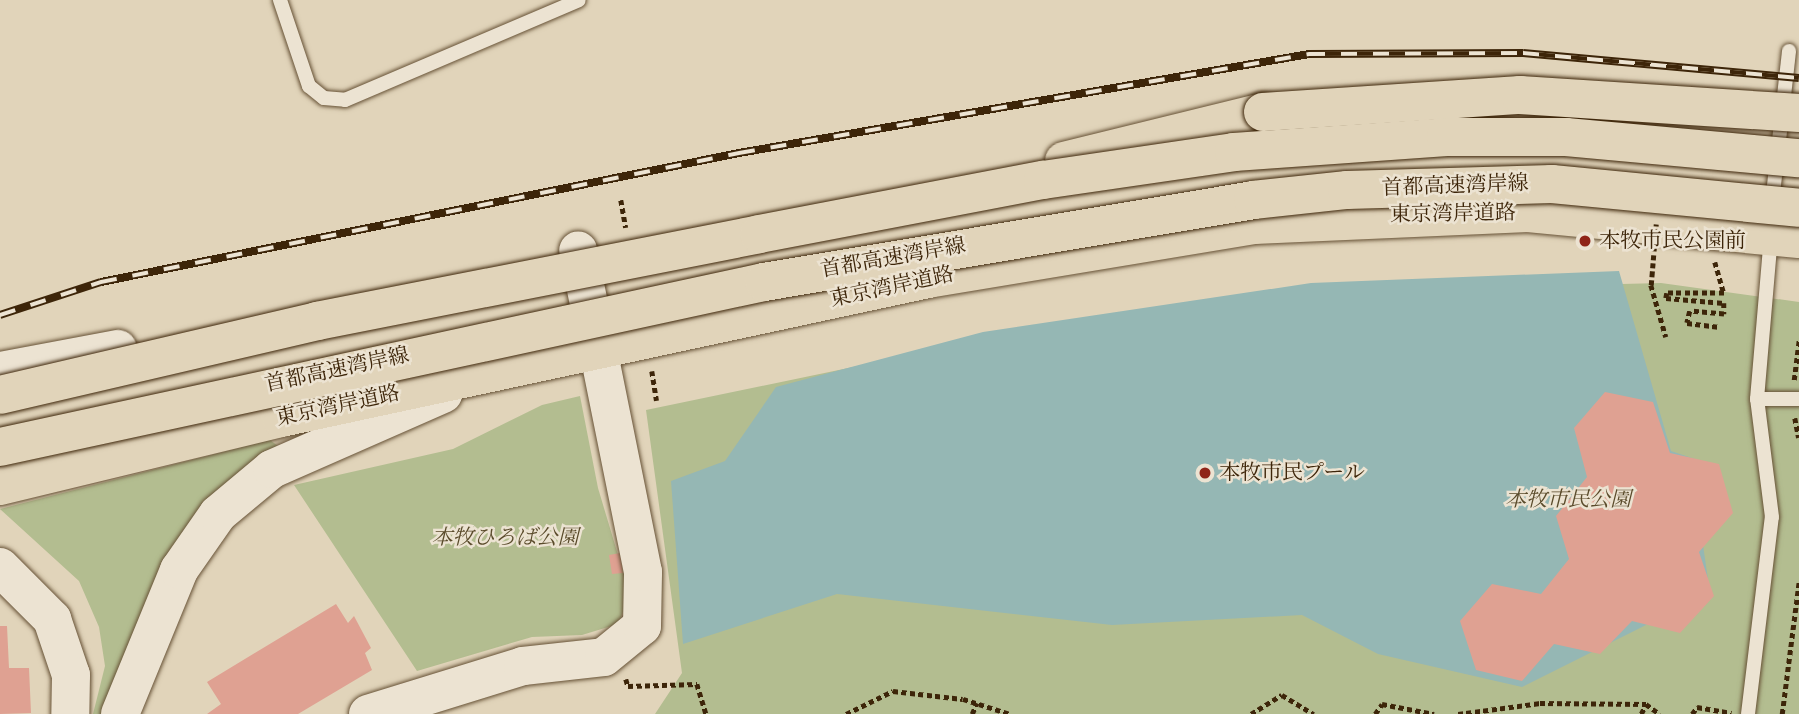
<!DOCTYPE html>
<meta charset="utf-8">
<style>
body{margin:0}
#map{position:relative;width:1799px;height:714px;overflow:hidden;background:#e1d4ba;font-family:"Libre Bodoni","Noto Serif JP",serif}
div>[style]{position:absolute}
.green>*{inset:0;background:#b3bd90}
.water>*{inset:0;background:#95b7b4}
.building>*{inset:0;background:#dfa192}
.path>*{height:4.5px;margin-top:-2.25px;transform-origin:0;background:repeating-linear-gradient(90deg,#3d2509 0 5px,transparent 0 8.5px)}
.roads{filter:drop-shadow(0 0 2px #665135) drop-shadow(0 0 2px #665135)}
.lane>*{height:14px;margin:-7px;padding:0 7px;transform-origin:7px;border-radius:7px;background:#ece3d2}
.secondary>*{height:38px;margin:-19px;padding:0 19px;transform-origin:19px;border-radius:19px;background:#ece3d2}
.highway>*{height:38px;margin:-19px;padding:0 19px;transform-origin:19px;border-radius:19px;background:#e1d4ba}
.rail>*{height:8px;margin-top:-4px;transform-origin:0;background:repeating-linear-gradient(90deg,#ece3d2 0 16px,#3d2509 0 32px);box-sizing:border-box;border-block:2px solid #3d2509}
.path-bridge>*{height:4.5px;margin-top:-2.25px;transform-origin:0;background:repeating-linear-gradient(90deg,#3d2509 0 5px,transparent 0 8.5px)}
.bridges{filter:drop-shadow(0 0 2px #3d2509) drop-shadow(0 0 2px #3d2509)}
.highway-bridge>*{height:38px;margin:-19px;padding:0 19px;transform-origin:19px;border-radius:19px;background:#e1d4ba}
.dots>*{width:19px;height:19px;translate:-50% -50%;box-sizing:border-box;border:4px solid #ece3d2;border-radius:50%}
span{translate:-50% -50%;white-space:nowrap;text-align:center;line-height:1.15;-webkit-text-stroke:5px #ece3d2;paint-order:stroke}
.street-label{font-size:21px;color:#3d2509}
.poi-label{font-size:21px;color:#3d2509}
.left{translate:0 -50%;text-align:left}
.park-label{font-size:21px;color:#5a4b2b;font-style:italic}
</style>
<div id="map">
<div class="green">
<i style="clip-path:polygon(1661px 283px,1799px 302px,1799px 714px,655px 714px,682px 673px,646px 410px,1002px 336px,1338px 291px)"></i>
<i style="clip-path:polygon(580px 396px,598px 488px,630px 595px,618px 624px,582px 635px,532px 637px,417px 671px,294px 485px,453px 449px,542px 405px)"></i>
<i style="clip-path:polygon(270px 440px,278px 446px,167px 566px,101px 714px,93px 714px,105px 666px,99px 627px,79px 581px,0 509px)"></i>
</div>
<div class="water">
<i style="clip-path:polygon(1619px 271px,1671px 451px,1716px 466px,1703px 545px,1710px 593px,1522px 687px,1378px 654px,1302px 615px,1112px 625px,837px 594px,683px 644px,671px 481px,725px 461px,776px 387px,983px 332px,1311px 283px)"></i>
</div>
<div class="building">
<i style="clip-path:polygon(1605px 392px,1653px 402px,1670px 453px,1719px 464px,1733px 513px,1699px 552px,1714px 596px,1680px 633px,1632px 621px,1600px 654px,1554px 644px,1522px 681px,1476px 670px,1460px 621px,1492px 584px,1541px 594px,1569px 559px,1556px 516px,1587px 477px,1574px 428px)"></i>
<i style="clip-path:polygon(620px 553px,623px 573px,612px 574px,609px 555px)"></i>
<i style="clip-path:polygon(336px 604px,348px 623px,354px 616px,371px 648px,365px 653px,372px 670px,298px 714px,207px 714px,221px 704px,207px 682px)"></i>
<i style="clip-path:polygon(0 626px,7px 626px,9px 668px,29px 668px,31px 713px,0 714px)"></i>
</div>
<div class="path">
<i style="left:621px;top:200px;width:28px;rotate:80deg"></i>
<i style="left:1715px;top:262px;width:32px;rotate:74deg"></i>
<i style="left:1724px;top:293px;width:57px;rotate:180deg"></i>
<i style="left:1667px;top:293px;width:5px;rotate:101deg"></i>
<i style="left:1666px;top:298px;width:58px;rotate:4.9deg"></i>
<i style="left:1724px;top:303px;width:11px;rotate:90deg"></i>
<i style="left:1724px;top:314px;width:34px;rotate:-175deg"></i>
<i style="left:1690px;top:311px;width:12px;rotate:104deg"></i>
<i style="left:1687px;top:323px;width:33px;rotate:7deg"></i>
<i style="left:1651px;top:285px;width:54px;rotate:73.9deg"></i>
<i style="left:652px;top:371px;width:30px;rotate:81deg"></i>
<i style="left:1794px;top:380px;width:40px;rotate:-82.9deg"></i>
<i style="left:1795px;top:418px;width:20px;rotate:79deg"></i>
<i style="left:626px;top:679px;width:7px;rotate:74deg"></i>
<i style="left:628px;top:686px;width:69px;rotate:-1.7deg"></i>
<i style="left:697px;top:684px;width:31px;rotate:73deg"></i>
<i style="left:846px;top:714px;width:52px;rotate:-26.1deg"></i>
<i style="left:893px;top:691px;width:70px;rotate:6.5deg"></i>
<i style="left:963px;top:699px;width:49px;rotate:17.7deg"></i>
<i style="left:972px;top:714px;width:12px;rotate:-66deg"></i>
<i style="left:1251px;top:714px;width:36px;rotate:-32deg"></i>
<i style="left:1282px;top:695px;width:37px;rotate:31deg"></i>
<i style="left:1375px;top:714px;width:12px;rotate:-55deg"></i>
<i style="left:1382px;top:704px;width:53px;rotate:10.9deg"></i>
<i style="left:1458px;top:714px;width:83px;rotate:-7.6deg"></i>
<i style="left:1540px;top:703px;width:106px;rotate:0.5deg"></i>
<i style="left:1641px;top:714px;width:11px;rotate:-63deg"></i>
<i style="left:1646px;top:704px;width:17px;rotate:36deg"></i>
<i style="left:1692px;top:714px;width:9px;rotate:-54deg"></i>
<i style="left:1697px;top:707px;width:35px;rotate:10deg"></i>
<i style="left:1782px;top:714px;width:134px;rotate:-82.7deg"></i>
</div>
<div class="roads">
<div class="lane">
<i style="left:280px;top:0;width:91px;rotate:71.4deg"></i>
<i style="left:309px;top:86px;width:19px;rotate:39deg"></i>
<i style="left:324px;top:98px;width:21px;rotate:5deg"></i>
<i style="left:345px;top:100px;width:254px;rotate:-23.1deg"></i>
<i style="left:1772px;top:203px;width:153px;rotate:-83.6deg"></i>
<i style="left:1757px;top:399px;width:42px"></i>
<i style="left:1748px;top:714px;width:198px;rotate:-83.1deg"></i>
<i style="left:1772px;top:517px;width:119px;rotate:-97.2deg"></i>
<i style="left:1757px;top:399px;width:163px;rotate:-85.1deg"></i>
</div>
<div class="secondary">
<i style="left:0;top:371px;width:120px;rotate:-10.6deg"></i>
<i style="left:0;top:567px;width:74px;rotate:45deg"></i>
<i style="left:52px;top:619px;width:59px;rotate:71.3deg"></i>
<i style="left:71px;top:675px;width:39px;rotate:91deg"></i>
<i style="left:120px;top:714px;width:156px;rotate:-67.7deg"></i>
<i style="left:179px;top:570px;width:68px;rotate:-55.1deg"></i>
<i style="left:218px;top:514px;width:70px;rotate:-39.8deg"></i>
<i style="left:272px;top:469px;width:187px;rotate:-23.7deg"></i>
<i style="left:368px;top:714px;width:162px;rotate:-17.2deg"></i>
<i style="left:523px;top:666px;width:81px;rotate:-6.3deg"></i>
<i style="left:604px;top:657px;width:49px;rotate:-39.2deg"></i>
<i style="left:642px;top:626px;width:54px;rotate:-88.9deg"></i>
<i style="left:643px;top:572px;width:328px;rotate:-101.4deg"></i>
</div>
<div class="highway">
<i style="left:1064px;top:161px;width:205px;rotate:-13.8deg"></i>
<i style="left:0;top:486px;width:289px;rotate:-13.6deg"></i>
<i style="left:281px;top:418px;width:662px;rotate:-12.12deg"></i>
<i style="left:928px;top:279px;width:330px;rotate:-9.4deg"></i>
<i style="left:1254px;top:225px;width:274px;rotate:-2.5deg"></i>
<i style="left:1528px;top:213px;width:272px;rotate:5.5deg"></i>
</div>
</div>
<div class="rail">
<i style="left:0;top:315px;width:106px;rotate:-18.1deg"></i>
<i style="left:101px;top:282px;width:651px;rotate:-11.43deg"></i>
<i style="left:739px;top:153px;width:579px;rotate:-9.85deg"></i>
<i style="left:1309px;top:54px;width:214px;rotate:-0.3deg"></i>
<i style="left:1523px;top:53px;width:277px;rotate:5.2deg"></i>
</div>
<div class="path-bridge">
<i style="left:1651px;top:285px;width:61px;rotate:-85.3deg"></i>
</div>
<div class="bridges">
<div class="highway-bridge">
<i style="left:1263px;top:112px;width:258px;rotate:-3.8deg"></i>
<i style="left:1520px;top:95px;width:280px;rotate:3.7deg"></i>
<i style="left:0;top:395px;width:326px;rotate:-13.1deg"></i>
<i style="left:317px;top:321px;width:450px;rotate:-11.1deg"></i>
<i style="left:759px;top:234px;width:289px;rotate:-10.8deg"></i>
<i style="left:1043px;top:180px;width:193px;rotate:-8.3deg"></i>
<i style="left:1234px;top:152px;width:213px;rotate:-4deg"></i>
<i style="left:1446px;top:137px;width:120px"></i>
<i style="left:1566px;top:137px;width:234px;rotate:5.2deg"></i>
<i style="left:0;top:447px;width:782px;rotate:-12.19deg"></i>
<i style="left:764px;top:282px;width:496px;rotate:-9.5deg"></i>
<i style="left:1253px;top:200px;width:95px;rotate:-6.1deg"></i>
<i style="left:1347px;top:190px;width:205px;rotate:-1.7deg"></i>
<i style="left:1552px;top:184px;width:248px;rotate:5.5deg"></i>
</div>
</div>
<div class="dots">
<i style="left:1585px;top:241px;background:#8f2418"></i>
<i style="left:1205px;top:473px;background:#8f2418"></i>
</div>
<div class="street-label">
<span style="left:1455px;top:186px;rotate:-2deg">首都高速湾岸線</span>
<span style="left:1453px;top:214px;rotate:-1deg">東京湾岸道路</span>
<span style="left:893px;top:258px;rotate:-10deg">首都高速湾岸線</span>
<span style="left:892px;top:287px;rotate:-12deg">東京湾岸道路</span>
<span style="left:337px;top:370px;rotate:-12deg">首都高速湾岸線</span>
<span style="left:338px;top:406px;rotate:-12deg">東京湾岸道路</span>
</div>
<div class="poi-label">
<span class="left" style="left:1599px;top:241px">本牧市民公園前</span>
<span class="left" style="left:1219px;top:473px">本牧市民プール</span>
</div>
<div class="park-label">
<span style="left:1568px;top:500px">本牧市民公園</span>
<span style="left:505px;top:538px">本牧ひろば公園</span>
</div>
</div>
